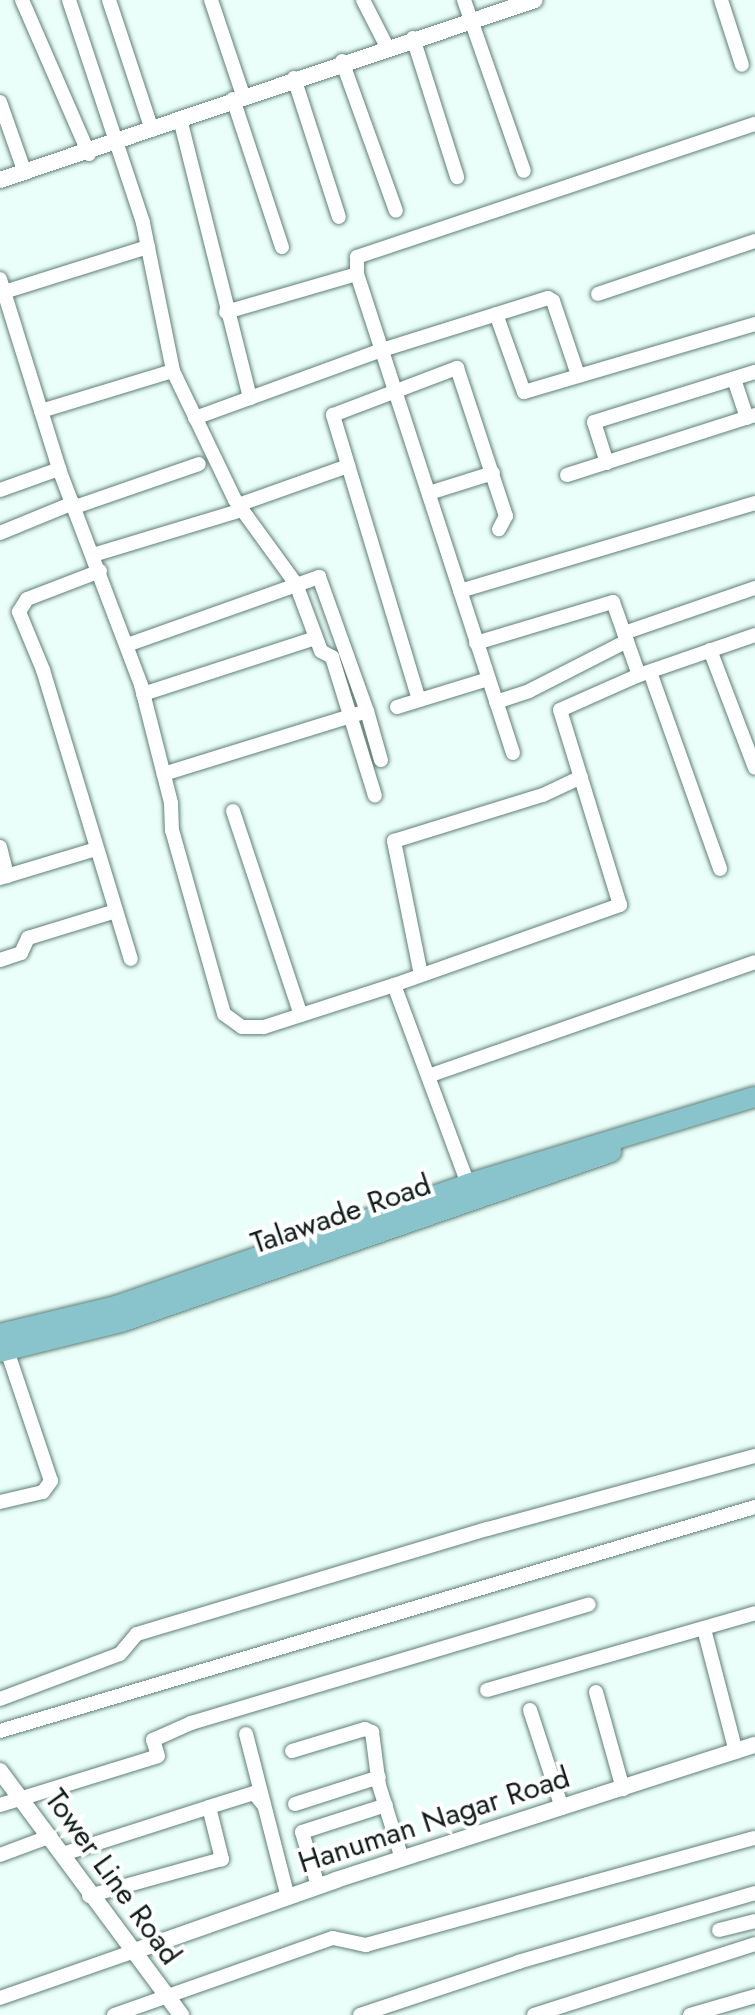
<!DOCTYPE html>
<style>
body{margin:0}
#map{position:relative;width:755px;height:2015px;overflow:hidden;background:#eafff9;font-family:Jost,sans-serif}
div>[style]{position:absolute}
.roads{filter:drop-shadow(0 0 2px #5f7f77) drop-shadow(0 0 2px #5f7f77)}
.minor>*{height:14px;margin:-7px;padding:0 7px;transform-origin:7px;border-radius:7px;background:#fff}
.tertiary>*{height:16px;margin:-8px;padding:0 8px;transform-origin:8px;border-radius:8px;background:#fff}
.primary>*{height:20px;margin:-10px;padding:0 10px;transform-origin:10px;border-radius:10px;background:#89c4cc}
span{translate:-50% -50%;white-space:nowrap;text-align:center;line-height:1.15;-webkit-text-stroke:8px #fff;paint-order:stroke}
.street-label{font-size:30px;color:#0f1c19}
</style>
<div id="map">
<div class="roads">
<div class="minor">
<i style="left:22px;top:0;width:168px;rotate:66.5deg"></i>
<i style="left:69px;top:0;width:235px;rotate:71.6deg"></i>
<i style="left:143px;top:223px;width:151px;rotate:78.5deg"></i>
<i style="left:173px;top:371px;width:143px;rotate:64.3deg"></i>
<i style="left:235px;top:500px;width:104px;rotate:54deg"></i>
<i style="left:296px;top:584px;width:72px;rotate:69.5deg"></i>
<i style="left:321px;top:651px;width:13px;rotate:29deg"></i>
<i style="left:332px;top:657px;width:145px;rotate:72.8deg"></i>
<i style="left:109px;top:0;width:137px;rotate:71.7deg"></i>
<i style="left:211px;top:0;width:100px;rotate:71.4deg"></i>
<i style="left:363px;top:0;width:53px;rotate:62.9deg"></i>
<i style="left:464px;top:0;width:181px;rotate:70.7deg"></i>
<i style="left:721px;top:0;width:68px;rotate:72.1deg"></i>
<i style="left:413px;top:38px;width:146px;rotate:72.4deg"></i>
<i style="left:342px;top:61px;width:159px;rotate:70.2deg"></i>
<i style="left:294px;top:78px;width:146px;rotate:72.1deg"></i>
<i style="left:233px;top:99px;width:156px;rotate:71.7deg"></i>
<i style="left:0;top:102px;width:75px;rotate:70.6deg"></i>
<i style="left:180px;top:119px;width:288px;rotate:75.9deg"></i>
<i style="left:0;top:279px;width:199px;rotate:72.7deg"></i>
<i style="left:59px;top:469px;width:231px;rotate:69.2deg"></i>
<i style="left:141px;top:685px;width:122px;rotate:75.7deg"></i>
<i style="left:171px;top:803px;width:27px;rotate:88deg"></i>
<i style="left:172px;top:830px;width:191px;rotate:74.2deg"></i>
<i style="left:224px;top:1014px;width:22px;rotate:36deg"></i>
<i style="left:242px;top:1027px;width:22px"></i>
<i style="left:264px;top:1027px;width:137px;rotate:-17.9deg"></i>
<i style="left:394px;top:985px;width:221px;rotate:69.6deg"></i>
<i style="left:4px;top:292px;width:151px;rotate:-17.4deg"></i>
<i style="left:598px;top:294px;width:166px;rotate:-18.7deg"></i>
<i style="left:226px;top:312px;width:136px;rotate:-16.2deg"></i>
<i style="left:496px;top:314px;width:83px;rotate:70.3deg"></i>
<i style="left:524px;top:392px;width:241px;rotate:-16.4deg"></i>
<i style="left:734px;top:379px;width:41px;rotate:71.6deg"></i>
<i style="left:41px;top:411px;width:138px;rotate:-16.9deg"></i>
<i style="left:195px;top:418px;width:199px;rotate:-20deg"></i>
<i style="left:382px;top:350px;width:174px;rotate:-17.4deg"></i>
<i style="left:548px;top:298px;width:6px;rotate:31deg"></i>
<i style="left:553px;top:301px;width:78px;rotate:71.3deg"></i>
<i style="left:607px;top:463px;width:43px;rotate:-107.6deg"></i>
<i style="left:594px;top:422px;width:169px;rotate:-17.3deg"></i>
<i style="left:567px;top:475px;width:197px;rotate:-17.7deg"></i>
<i style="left:0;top:490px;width:63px;rotate:-19.6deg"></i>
<i style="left:429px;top:493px;width:67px;rotate:-17.4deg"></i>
<i style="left:238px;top:505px;width:117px;rotate:-19.5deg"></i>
<i style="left:75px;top:507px;width:131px;rotate:-19.1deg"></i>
<i style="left:0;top:533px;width:79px;rotate:-22.3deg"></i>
<i style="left:93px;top:555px;width:156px;rotate:-16.8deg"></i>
<i style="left:100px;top:571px;width:78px;rotate:159deg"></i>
<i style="left:27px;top:599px;width:15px;rotate:122deg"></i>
<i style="left:19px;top:612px;width:63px;rotate:67.5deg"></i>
<i style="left:43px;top:670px;width:302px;rotate:73.1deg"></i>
<i style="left:460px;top:591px;width:308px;rotate:-16.6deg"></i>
<i style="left:624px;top:633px;width:139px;rotate:-19deg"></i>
<i style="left:476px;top:643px;width:143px;rotate:-16.7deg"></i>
<i style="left:613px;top:602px;width:77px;rotate:70.4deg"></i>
<i style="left:127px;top:645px;width:204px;rotate:-19.5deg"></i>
<i style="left:319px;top:577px;width:142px;rotate:70.3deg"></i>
<i style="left:367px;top:711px;width:213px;rotate:162.8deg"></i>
<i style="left:710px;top:650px;width:126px;rotate:69.1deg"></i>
<i style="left:650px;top:672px;width:209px;rotate:70.4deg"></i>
<i style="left:143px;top:694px;width:181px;rotate:-18deg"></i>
<i style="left:419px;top:700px;width:298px;rotate:-106.8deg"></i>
<i style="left:333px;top:415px;width:133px;rotate:-20.8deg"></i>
<i style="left:457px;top:368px;width:156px;rotate:71.7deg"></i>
<i style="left:506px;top:516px;width:15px;rotate:118deg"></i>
<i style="left:496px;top:702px;width:35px;rotate:-18deg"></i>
<i style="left:529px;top:691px;width:110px;rotate:-27deg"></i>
<i style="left:397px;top:707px;width:95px;rotate:-17.1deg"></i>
<i style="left:367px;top:711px;width:51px;rotate:74.1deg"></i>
<i style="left:513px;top:753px;width:504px;rotate:-108.04deg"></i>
<i style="left:357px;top:274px;width:17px;rotate:-90deg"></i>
<i style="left:357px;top:257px;width:420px;rotate:-18.5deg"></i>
<i style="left:233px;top:811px;width:215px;rotate:71.6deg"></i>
<i style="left:0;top:847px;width:30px;rotate:76deg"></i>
<i style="left:0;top:878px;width:100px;rotate:-16.8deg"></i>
<i style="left:0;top:960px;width:22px;rotate:-18deg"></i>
<i style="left:21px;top:953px;width:17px;rotate:-65deg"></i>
<i style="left:28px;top:938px;width:92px;rotate:-17.1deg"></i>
<i style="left:421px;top:975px;width:137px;rotate:-101.4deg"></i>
<i style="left:394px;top:841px;width:156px;rotate:-17.2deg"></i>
<i style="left:543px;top:795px;width:42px;rotate:-25.3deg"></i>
<i style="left:394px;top:985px;width:240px;rotate:-19.5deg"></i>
<i style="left:620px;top:905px;width:204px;rotate:-107.1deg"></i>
<i style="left:560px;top:710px;width:86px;rotate:-23.9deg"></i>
<i style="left:639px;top:675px;width:123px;rotate:-19deg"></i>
<i style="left:431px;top:1075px;width:343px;rotate:-19.2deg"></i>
<i style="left:0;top:1502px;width:44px;rotate:-13.1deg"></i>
<i style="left:43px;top:1492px;width:14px;rotate:-54deg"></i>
<i style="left:51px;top:1481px;width:138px;rotate:-108.6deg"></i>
<i style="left:704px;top:1629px;width:127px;rotate:75.4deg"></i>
<i style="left:487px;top:1690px;width:279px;rotate:-16deg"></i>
<i style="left:596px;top:1692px;width:101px;rotate:74.4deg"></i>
<i style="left:0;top:1699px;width:128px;rotate:-20.6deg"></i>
<i style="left:120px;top:1654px;width:26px;rotate:-50deg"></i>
<i style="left:137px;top:1634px;width:366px;rotate:-16.7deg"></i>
<i style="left:488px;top:1529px;width:277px;rotate:-15.3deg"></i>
<i style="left:530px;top:1710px;width:103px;rotate:71.9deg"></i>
<i style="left:0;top:1731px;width:788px;rotate:-16.53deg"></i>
<i style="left:246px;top:1734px;width:169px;rotate:75.6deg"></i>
<i style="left:292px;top:1751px;width:76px;rotate:-16.8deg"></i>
<i style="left:365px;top:1729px;width:8px;rotate:23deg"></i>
<i style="left:372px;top:1732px;width:53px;rotate:82.5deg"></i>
<i style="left:379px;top:1785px;width:77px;rotate:72.7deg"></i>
<i style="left:295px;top:1804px;width:88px;rotate:-17.8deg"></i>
<i style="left:0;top:1805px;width:165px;rotate:-17.2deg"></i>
<i style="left:158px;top:1756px;width:17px;rotate:-107deg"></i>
<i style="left:153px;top:1740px;width:42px;rotate:-24.1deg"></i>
<i style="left:191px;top:1723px;width:415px;rotate:-16.6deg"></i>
<i style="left:209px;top:1807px;width:47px;rotate:-17.3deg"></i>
<i style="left:254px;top:1793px;width:14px;rotate:51deg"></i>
<i style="left:63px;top:1854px;width:153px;rotate:-17.8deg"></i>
<i style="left:209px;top:1807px;width:54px;rotate:76deg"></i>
<i style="left:222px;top:1859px;width:138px;rotate:164.5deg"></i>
<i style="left:0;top:1855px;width:54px;rotate:-20.4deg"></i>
<i style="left:318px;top:1886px;width:56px;rotate:-106.5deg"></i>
<i style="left:302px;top:1832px;width:88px;rotate:-17.8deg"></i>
<i style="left:719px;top:1930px;width:37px;rotate:-14deg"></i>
<i style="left:0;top:1998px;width:140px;rotate:-19.2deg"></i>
<i style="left:114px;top:2015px;width:232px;rotate:-19.4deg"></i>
<i style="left:333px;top:1938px;width:34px;rotate:12deg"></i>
<i style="left:366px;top:1945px;width:403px;rotate:-15.4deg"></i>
<i style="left:360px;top:2015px;width:167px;rotate:-18.5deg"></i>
<i style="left:518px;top:1962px;width:247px;rotate:-16.2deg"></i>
<i style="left:534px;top:2015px;width:232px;rotate:-17.8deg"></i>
<i style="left:690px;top:2015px;width:68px;rotate:-16.3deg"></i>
</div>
<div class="tertiary">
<i style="left:0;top:180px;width:564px;rotate:-18.6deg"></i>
<i style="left:0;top:1771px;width:304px;rotate:53.4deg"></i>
<i style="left:132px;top:1952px;width:216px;rotate:-19.4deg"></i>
<i style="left:336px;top:1880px;width:440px;rotate:-17.9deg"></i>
</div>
<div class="primary">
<i style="left:0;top:1334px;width:119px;rotate:-13.6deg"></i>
<i style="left:116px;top:1306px;width:373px;rotate:-19.1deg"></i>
<i style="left:468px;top:1184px;width:300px;rotate:-16.9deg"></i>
<i style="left:0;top:1352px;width:125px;rotate:-13.9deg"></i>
<i style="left:121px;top:1322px;width:519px;rotate:-19.13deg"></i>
</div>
</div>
<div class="street-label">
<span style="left:341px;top:1214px;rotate:-19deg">Talawade Road</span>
<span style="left:434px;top:1820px;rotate:-18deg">Hanuman Nagar Road</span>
<span style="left:113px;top:1877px;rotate:54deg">Tower Line Road</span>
</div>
</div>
